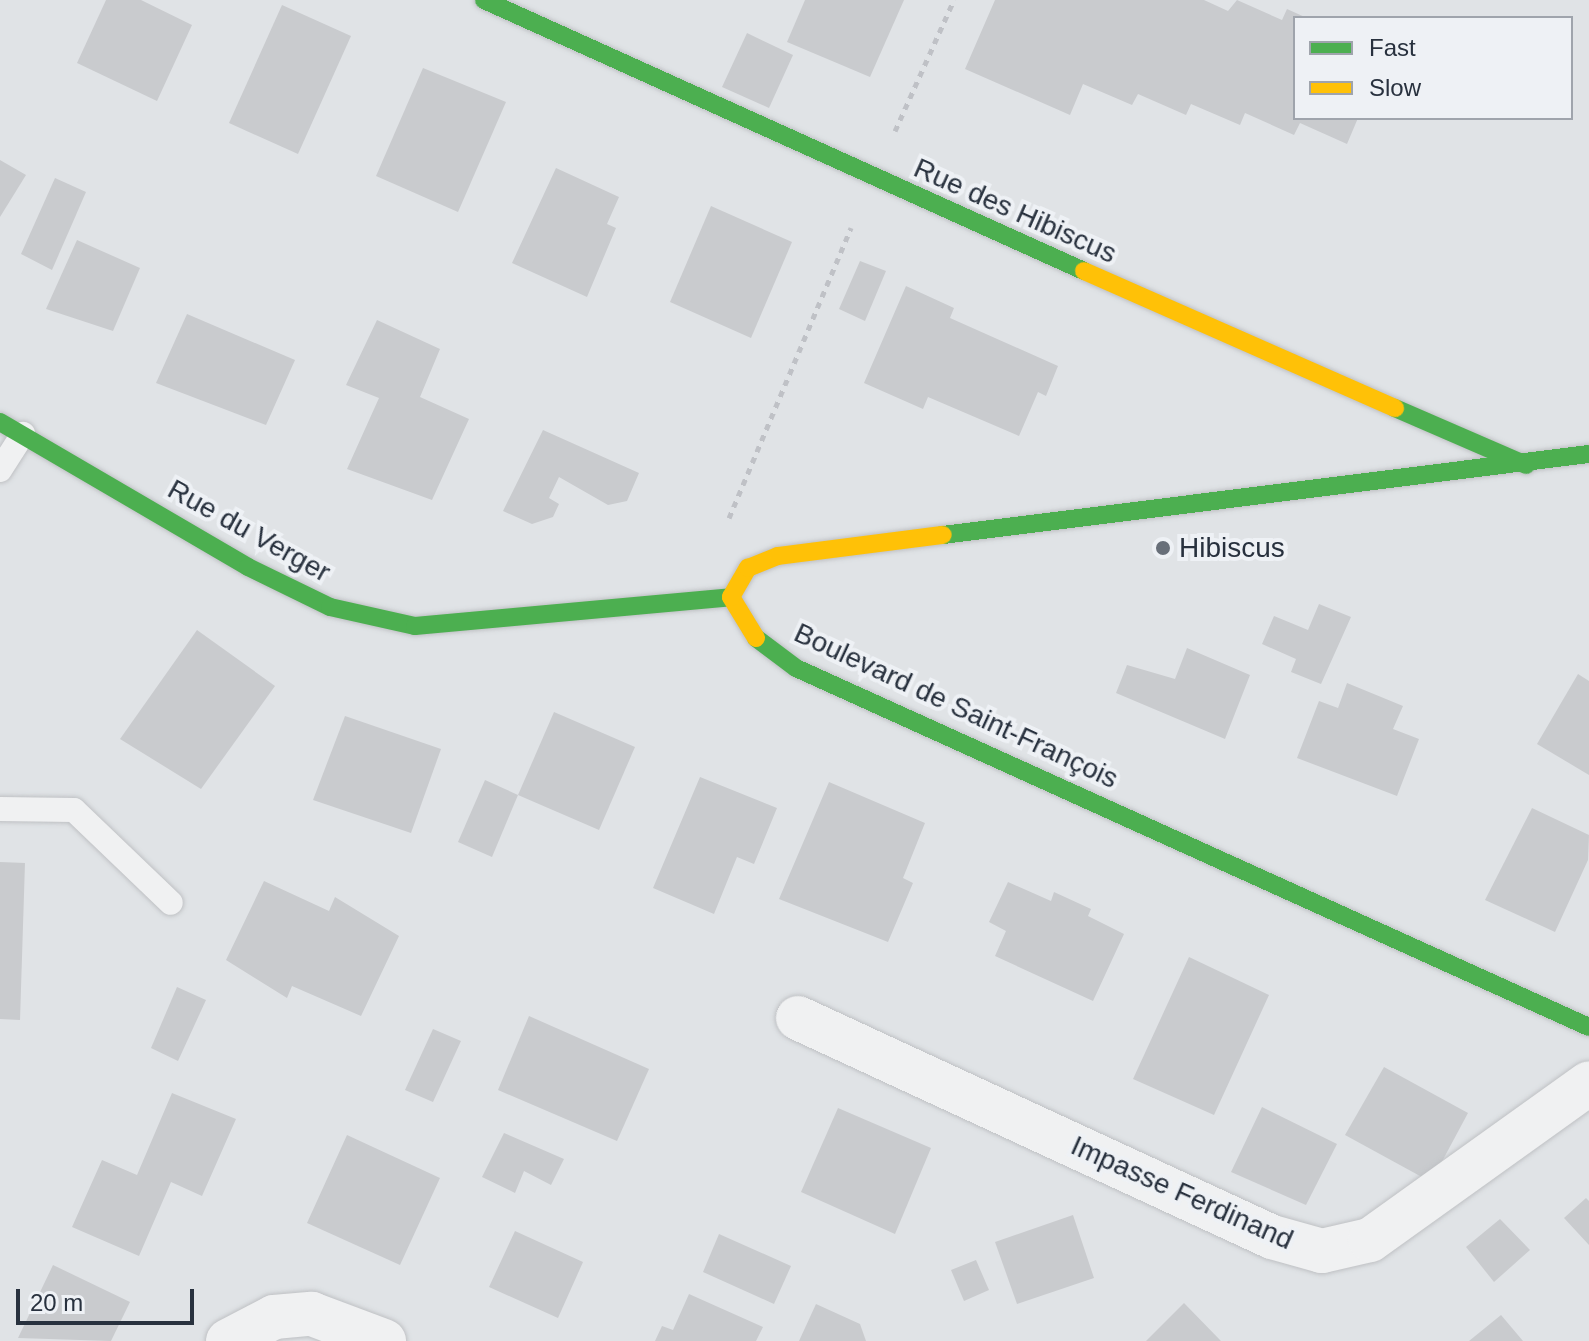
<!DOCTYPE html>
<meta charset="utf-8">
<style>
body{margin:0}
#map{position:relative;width:1589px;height:1341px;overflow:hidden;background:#e0e3e6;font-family:Arial,sans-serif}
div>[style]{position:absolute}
.building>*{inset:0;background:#c9cbce}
.path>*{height:5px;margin-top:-2.5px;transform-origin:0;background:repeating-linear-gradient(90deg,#bfc1c6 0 6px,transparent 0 12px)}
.roads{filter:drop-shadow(0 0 2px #bfc1c4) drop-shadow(0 0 2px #bfc1c4)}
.lane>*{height:24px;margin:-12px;padding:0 12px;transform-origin:12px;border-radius:12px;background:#f0f1f2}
.street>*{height:44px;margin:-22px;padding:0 22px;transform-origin:22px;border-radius:22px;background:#f0f1f2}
.fast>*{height:18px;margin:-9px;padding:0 9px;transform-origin:9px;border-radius:9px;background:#4caf50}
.slow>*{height:18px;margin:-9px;padding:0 9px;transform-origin:9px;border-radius:9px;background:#ffc107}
.dots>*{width:22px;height:22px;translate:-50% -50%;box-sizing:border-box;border:4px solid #eef1f5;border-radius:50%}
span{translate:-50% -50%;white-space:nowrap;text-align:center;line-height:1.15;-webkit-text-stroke:8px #eef1f5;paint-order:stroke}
.street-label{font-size:28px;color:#28313e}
.poi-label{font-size:28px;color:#28313e}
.left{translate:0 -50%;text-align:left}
.legend{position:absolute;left:1293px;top:16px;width:280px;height:104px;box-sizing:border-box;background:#eef1f5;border:2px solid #9fa4ac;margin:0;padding:10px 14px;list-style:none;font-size:24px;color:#28313e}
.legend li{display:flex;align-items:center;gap:16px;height:40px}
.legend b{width:40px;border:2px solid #9fa4ac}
.scale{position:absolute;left:16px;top:1289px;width:178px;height:36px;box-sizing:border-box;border:4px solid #28313e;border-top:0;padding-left:10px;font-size:24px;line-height:28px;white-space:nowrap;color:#28313e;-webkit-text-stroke:6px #eef1f5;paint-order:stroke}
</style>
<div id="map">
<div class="building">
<i style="clip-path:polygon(106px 0,141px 0,192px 25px,157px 101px,77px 63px)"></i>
<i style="clip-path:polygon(805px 0,904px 0,870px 77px,787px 42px)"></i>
<i style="clip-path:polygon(995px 0,1204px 0,1228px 11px,1237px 0,1282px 20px,1287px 9px,1307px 18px,1295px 18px,1295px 118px,1358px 118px,1347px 144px,1300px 123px,1294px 135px,1245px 113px,1240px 125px,1191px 104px,1186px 115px,1138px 94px,1132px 105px,1083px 84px,1070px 115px,965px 69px)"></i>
<i style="clip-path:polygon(282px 5px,351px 36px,298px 154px,229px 123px)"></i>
<i style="clip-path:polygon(747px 33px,793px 55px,769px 108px,722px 87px)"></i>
<i style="clip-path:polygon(423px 68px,506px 102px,458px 212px,376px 176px)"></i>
<i style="clip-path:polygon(0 160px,26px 175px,0 217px)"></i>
<i style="clip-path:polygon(556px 168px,619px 197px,607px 224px,616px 228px,587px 297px,512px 263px)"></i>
<i style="clip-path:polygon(55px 178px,86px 192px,52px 270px,21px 254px)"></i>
<i style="clip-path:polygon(711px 206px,792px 242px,751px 338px,670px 302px)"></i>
<i style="clip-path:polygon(77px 240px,140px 268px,113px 331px,46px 309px)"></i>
<i style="clip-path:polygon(860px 261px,886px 271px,865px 321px,839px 309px)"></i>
<i style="clip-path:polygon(906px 286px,954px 308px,950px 318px,1058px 366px,1046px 396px,1038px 392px,1019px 436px,928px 397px,923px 409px,864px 383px)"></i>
<i style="clip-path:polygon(187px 314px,295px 360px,266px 425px,156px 383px)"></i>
<i style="clip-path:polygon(377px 320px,440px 349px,420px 397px,469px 419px,432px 500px,347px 469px,379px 398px,346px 385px)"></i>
<i style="clip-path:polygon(543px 430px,639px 473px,627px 501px,608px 505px,559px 477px,549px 498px,559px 504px,553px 517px,532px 524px,503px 511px)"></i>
<i style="clip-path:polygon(1319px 604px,1351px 617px,1321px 684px,1291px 672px,1296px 659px,1262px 644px,1274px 616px,1308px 630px)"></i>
<i style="clip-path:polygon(197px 630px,275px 686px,201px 789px,120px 739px)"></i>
<i style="clip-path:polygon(1187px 648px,1250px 675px,1225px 739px,1116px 693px,1127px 665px,1175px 679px)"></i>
<i style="clip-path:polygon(1578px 674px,1589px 681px,1589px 775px,1537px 744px)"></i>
<i style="clip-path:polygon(1347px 683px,1403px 706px,1393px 729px,1419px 739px,1397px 796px,1297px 758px,1319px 701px,1338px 708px)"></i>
<i style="clip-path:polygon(554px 712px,635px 747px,599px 830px,518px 795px)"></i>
<i style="clip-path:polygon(345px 716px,441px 749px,411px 833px,313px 800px)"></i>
<i style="clip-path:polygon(700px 777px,777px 808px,754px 864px,737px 857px,714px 914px,653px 888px)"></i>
<i style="clip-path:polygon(485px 780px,518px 795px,492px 857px,458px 842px)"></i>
<i style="clip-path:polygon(829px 782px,925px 823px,903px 878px,913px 883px,888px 942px,779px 899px)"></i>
<i style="clip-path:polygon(1532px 808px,1589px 835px,1588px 860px,1555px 932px,1485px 900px)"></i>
<i style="clip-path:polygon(0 862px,25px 863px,20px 1020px,0 1019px)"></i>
<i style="clip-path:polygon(264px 881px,329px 911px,335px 897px,399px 936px,361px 1016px,292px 986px,287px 998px,226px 960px)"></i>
<i style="clip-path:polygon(1008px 882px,1051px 901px,1054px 892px,1091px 909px,1088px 916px,1124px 934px,1093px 1001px,995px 956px,1006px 931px,989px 922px)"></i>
<i style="clip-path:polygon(1189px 957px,1269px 995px,1214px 1115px,1133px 1079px)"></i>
<i style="clip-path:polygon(177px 987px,206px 1000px,178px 1061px,151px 1048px)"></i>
<i style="clip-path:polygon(529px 1016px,649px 1069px,617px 1141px,498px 1090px)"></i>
<i style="clip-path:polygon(433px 1029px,461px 1041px,433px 1102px,405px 1090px)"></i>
<i style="clip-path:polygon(1384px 1067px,1468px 1113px,1431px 1182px,1345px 1135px)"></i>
<i style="clip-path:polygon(172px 1093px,236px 1119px,202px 1196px,171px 1182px,139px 1256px,72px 1227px,102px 1160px,137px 1175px)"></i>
<i style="clip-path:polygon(1262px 1107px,1337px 1144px,1306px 1205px,1231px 1172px)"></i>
<i style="clip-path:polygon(838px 1108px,931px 1148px,895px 1234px,801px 1192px)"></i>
<i style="clip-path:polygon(504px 1133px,564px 1159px,551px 1185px,524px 1171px,515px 1193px,482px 1177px)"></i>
<i style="clip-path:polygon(347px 1135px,440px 1178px,400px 1265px,307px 1223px)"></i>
<i style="clip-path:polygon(1586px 1198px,1589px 1201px,1589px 1245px,1564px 1218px)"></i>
<i style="clip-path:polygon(1073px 1215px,1094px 1278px,1017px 1304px,995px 1242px)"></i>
<i style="clip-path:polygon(1500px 1219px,1530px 1250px,1494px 1282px,1466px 1247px)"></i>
<i style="clip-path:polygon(515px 1231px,583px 1262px,558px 1318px,489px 1287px)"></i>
<i style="clip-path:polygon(719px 1234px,791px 1266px,774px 1304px,703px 1272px)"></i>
<i style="clip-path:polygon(976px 1260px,989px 1290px,964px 1301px,951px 1270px)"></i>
<i style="clip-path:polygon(53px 1265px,130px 1302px,111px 1341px,18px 1338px)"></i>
<i style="clip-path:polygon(689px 1294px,763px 1327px,756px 1341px,655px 1341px,662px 1326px,673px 1330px)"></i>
<i style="clip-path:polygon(1184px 1303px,1221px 1341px,1146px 1341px)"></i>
<i style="clip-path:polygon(816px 1304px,860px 1324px,866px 1341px,799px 1341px)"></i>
<i style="clip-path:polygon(1501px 1315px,1523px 1341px,1469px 1341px)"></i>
</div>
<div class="path">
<i style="left:895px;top:131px;width:144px;rotate:-65.8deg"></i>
<i style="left:729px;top:518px;width:315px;rotate:-67.2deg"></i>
</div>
<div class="roads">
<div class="lane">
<i style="left:0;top:470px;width:43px;rotate:-57.4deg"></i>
<i style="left:0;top:809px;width:74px;rotate:0.8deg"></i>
<i style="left:74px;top:810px;width:134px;rotate:43.8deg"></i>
</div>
<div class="street">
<i style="left:798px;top:1018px;width:522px;rotate:24.8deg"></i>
<i style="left:1272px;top:1237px;width:52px;rotate:15.6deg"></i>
<i style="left:1322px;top:1251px;width:49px;rotate:-12.9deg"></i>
<i style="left:1370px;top:1240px;width:269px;rotate:-35.6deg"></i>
<i style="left:228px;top:1341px;width:52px;rotate:-27.6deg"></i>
<i style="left:274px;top:1317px;width:38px;rotate:-5deg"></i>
<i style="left:312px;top:1314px;width:77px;rotate:20.6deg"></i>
</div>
<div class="fast">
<i style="left:484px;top:0;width:658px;rotate:24.31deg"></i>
<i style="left:1395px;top:408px;width:143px;rotate:23.5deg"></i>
<i style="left:0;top:422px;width:287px;rotate:30.3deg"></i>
<i style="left:248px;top:567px;width:91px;rotate:26deg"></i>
<i style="left:330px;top:607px;width:87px;rotate:12.6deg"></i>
<i style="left:415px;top:626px;width:317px;rotate:-5.2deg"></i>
<i style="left:943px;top:535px;width:651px;rotate:-7.15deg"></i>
<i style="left:756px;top:638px;width:50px;rotate:36.9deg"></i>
<i style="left:796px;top:668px;width:870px;rotate:24.36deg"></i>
</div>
<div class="slow">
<i style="left:1084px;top:271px;width:340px;rotate:23.8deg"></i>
<i style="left:756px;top:638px;width:48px;rotate:-121.4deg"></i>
<i style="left:731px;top:597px;width:34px;rotate:-60deg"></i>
<i style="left:748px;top:568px;width:32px;rotate:-22deg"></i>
<i style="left:778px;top:556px;width:166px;rotate:-7.3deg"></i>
</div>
</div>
<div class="dots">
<i style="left:1163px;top:548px;background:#686f79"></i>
</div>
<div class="street-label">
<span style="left:1015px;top:211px;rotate:24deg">Rue des Hibiscus</span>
<span style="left:249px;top:531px;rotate:29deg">Rue du Verger</span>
<span style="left:956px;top:706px;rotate:25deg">Boulevard de Saint-François</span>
<span style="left:1182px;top:1193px;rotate:24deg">Impasse Ferdinand</span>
</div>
<div class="poi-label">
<span class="left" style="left:1179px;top:548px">Hibiscus</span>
</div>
<ul class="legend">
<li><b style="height:10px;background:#4caf50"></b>Fast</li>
<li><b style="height:10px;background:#ffc107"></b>Slow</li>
</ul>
<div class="scale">20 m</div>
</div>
